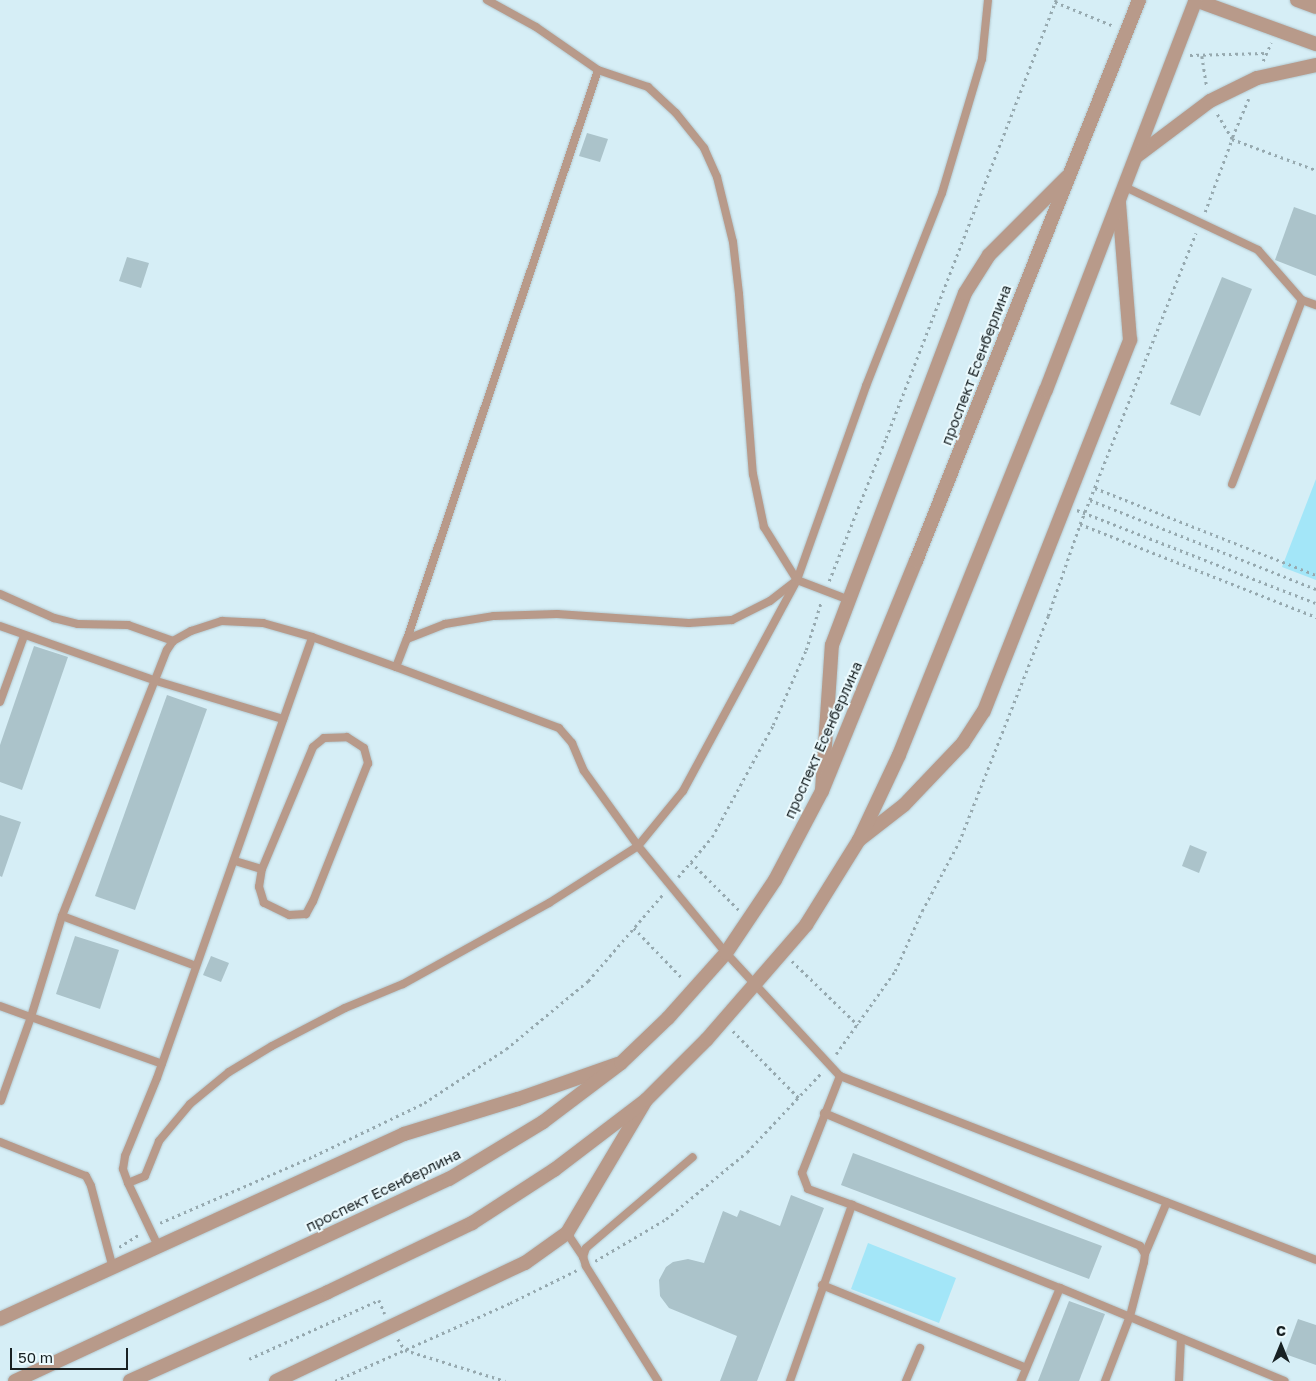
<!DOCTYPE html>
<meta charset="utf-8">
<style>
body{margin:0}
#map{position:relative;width:1316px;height:1381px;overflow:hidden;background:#d6eef6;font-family:"Golos Text",sans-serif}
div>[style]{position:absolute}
.green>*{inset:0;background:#a3e6f8}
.building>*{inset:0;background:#abc3ca}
.path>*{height:2.5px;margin-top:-1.25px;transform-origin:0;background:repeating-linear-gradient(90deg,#96a9af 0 2.5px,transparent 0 6.5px)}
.roads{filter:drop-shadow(0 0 1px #b4c9d0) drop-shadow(0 0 1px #b4c9d0)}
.service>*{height:8px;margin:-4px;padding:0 4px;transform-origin:4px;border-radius:4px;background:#b89a8a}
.minor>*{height:14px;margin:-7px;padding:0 7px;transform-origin:7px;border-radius:7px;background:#b89a8a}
.tertiary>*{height:14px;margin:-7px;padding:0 7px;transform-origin:7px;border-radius:7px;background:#b89a8a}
span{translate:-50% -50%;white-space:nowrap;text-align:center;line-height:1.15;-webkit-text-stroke:4px #ebfafe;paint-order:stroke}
.street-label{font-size:15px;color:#182123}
.north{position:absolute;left:1256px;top:1321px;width:50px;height:50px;-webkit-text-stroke:4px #ebfafe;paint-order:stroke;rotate:0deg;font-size:14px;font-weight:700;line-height:20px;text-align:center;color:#182123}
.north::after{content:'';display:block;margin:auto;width:18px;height:22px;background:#182123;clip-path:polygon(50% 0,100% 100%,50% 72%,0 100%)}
.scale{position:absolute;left:10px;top:1348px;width:118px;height:22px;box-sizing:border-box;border:2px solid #182123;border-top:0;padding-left:6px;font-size:15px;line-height:18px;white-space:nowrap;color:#182123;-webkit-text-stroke:4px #ebfafe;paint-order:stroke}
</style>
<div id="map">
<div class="green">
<i style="clip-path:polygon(1316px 479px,1316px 580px,1282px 567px)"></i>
<i style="clip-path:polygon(868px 1243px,956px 1278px,939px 1323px,851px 1289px)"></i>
</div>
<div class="building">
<i style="clip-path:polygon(587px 133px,608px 139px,600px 162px,579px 156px)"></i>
<i style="clip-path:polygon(1294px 207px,1316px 215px,1316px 276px,1275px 260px)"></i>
<i style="clip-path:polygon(127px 257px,149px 263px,141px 288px,119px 281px)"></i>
<i style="clip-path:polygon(1222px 277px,1252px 289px,1200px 416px,1170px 404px)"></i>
<i style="clip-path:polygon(34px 646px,68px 657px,22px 790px,0 782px,0 745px)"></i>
<i style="clip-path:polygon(167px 695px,207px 709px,135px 910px,95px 896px)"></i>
<i style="clip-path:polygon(0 815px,21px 822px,2px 877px,0 876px)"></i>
<i style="clip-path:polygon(1190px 845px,1207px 852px,1199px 873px,1182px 866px)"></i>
<i style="clip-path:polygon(75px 936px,119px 950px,100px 1009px,56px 994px)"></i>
<i style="clip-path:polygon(211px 956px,229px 963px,221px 982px,203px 975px)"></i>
<i style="clip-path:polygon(853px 1153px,1102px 1246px,1089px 1279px,841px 1185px)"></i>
<i style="clip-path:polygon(791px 1195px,824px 1208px,757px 1381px,720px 1381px,737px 1336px,669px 1308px,660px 1296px,659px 1280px,666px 1267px,673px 1262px,688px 1259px,704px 1263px,723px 1211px,737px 1217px,740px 1210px,780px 1226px)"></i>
<i style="clip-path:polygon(1069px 1301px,1105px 1314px,1079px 1381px,1038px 1381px)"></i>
<i style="clip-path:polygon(1298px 1319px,1316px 1325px,1316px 1365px,1285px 1354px)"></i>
</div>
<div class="path">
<i style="left:1055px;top:2px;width:64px;rotate:22.1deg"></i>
<i style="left:1190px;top:55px;width:76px;rotate:-1.5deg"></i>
<i style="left:1202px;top:56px;width:32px;rotate:81deg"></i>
<i style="left:1263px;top:61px;width:20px;rotate:-66deg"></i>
<i style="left:1249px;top:99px;width:43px;rotate:113deg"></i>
<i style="left:1232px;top:139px;width:90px;rotate:20.3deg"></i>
<i style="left:1205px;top:212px;width:78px;rotate:-69.7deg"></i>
<i style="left:1232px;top:139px;width:29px;rotate:-121deg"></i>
<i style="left:1095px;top:488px;width:238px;rotate:21.5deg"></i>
<i style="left:1090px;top:500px;width:243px;rotate:21.5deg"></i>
<i style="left:1077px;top:510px;width:256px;rotate:21.3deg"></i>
<i style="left:1080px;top:524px;width:254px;rotate:21.5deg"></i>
<i style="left:829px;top:581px;width:154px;rotate:-68.3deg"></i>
<i style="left:886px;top:438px;width:470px;rotate:-68.8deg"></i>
<i style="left:691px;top:862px;width:68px;rotate:45deg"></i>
<i style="left:678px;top:877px;width:52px;rotate:-49.6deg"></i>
<i style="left:712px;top:837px;width:128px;rotate:-61.4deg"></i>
<i style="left:773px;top:725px;width:82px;rotate:-66.3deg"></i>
<i style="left:806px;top:650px;width:50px;rotate:-72.6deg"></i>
<i style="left:634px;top:928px;width:71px;rotate:46.1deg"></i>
<i style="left:792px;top:961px;width:92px;rotate:44.1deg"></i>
<i style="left:733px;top:1031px;width:94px;rotate:45.4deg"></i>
<i style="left:836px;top:1054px;width:102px;rotate:-54.6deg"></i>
<i style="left:895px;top:971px;width:66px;rotate:-65.8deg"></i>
<i style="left:922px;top:911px;width:78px;rotate:-61.8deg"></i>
<i style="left:959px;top:842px;width:243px;rotate:-68.5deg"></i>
<i style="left:1048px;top:616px;width:97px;rotate:-70.8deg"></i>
<i style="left:1080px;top:524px;width:313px;rotate:-68.3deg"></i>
<i style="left:160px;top:1223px;width:168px;rotate:-23.5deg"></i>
<i style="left:314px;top:1156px;width:122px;rotate:-25.7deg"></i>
<i style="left:424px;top:1103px;width:98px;rotate:-33.4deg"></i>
<i style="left:506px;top:1049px;width:107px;rotate:-39.7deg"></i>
<i style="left:588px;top:981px;width:115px;rotate:-49.2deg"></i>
<i style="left:119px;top:1247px;width:25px;rotate:-32deg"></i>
<i style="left:595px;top:1261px;width:82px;rotate:-30.6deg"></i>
<i style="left:666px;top:1219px;width:105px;rotate:-39.6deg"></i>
<i style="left:747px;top:1152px;width:110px;rotate:-46.8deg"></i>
<i style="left:398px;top:1339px;width:13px;rotate:58deg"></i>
<i style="left:405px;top:1350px;width:105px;rotate:17.2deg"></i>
<i style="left:249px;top:1359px;width:143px;rotate:-24.4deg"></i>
<i style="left:379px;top:1300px;width:15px;rotate:67deg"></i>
<i style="left:335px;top:1381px;width:192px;rotate:-24deg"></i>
<i style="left:510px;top:1303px;width:75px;rotate:-26.2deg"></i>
</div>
<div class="roads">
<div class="service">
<i style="left:487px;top:0;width:56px;rotate:28.9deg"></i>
<i style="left:536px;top:27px;width:75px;rotate:34.7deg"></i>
<i style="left:598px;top:70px;width:53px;rotate:18.8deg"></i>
<i style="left:648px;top:87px;width:38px;rotate:43deg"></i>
<i style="left:676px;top:113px;width:45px;rotate:51.3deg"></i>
<i style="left:704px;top:148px;width:32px;rotate:66deg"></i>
<i style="left:717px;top:177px;width:67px;rotate:76.2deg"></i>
<i style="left:733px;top:242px;width:52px;rotate:83.4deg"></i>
<i style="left:739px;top:294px;width:181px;rotate:85.6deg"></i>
<i style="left:753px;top:474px;width:54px;rotate:78.3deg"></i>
<i style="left:764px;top:527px;width:62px;rotate:58.1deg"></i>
<i style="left:1125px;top:187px;width:147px;rotate:25.3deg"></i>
<i style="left:1258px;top:250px;width:67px;rotate:48.7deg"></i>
<i style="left:1302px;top:300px;width:197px;rotate:110.8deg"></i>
<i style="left:1302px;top:300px;width:15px;rotate:20deg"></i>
<i style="left:0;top:594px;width:59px;rotate:24deg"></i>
<i style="left:54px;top:618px;width:25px;rotate:14deg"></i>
<i style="left:78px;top:624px;width:50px;rotate:1.1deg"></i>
<i style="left:128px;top:625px;width:48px;rotate:19.6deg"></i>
<i style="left:0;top:626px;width:162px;rotate:19.4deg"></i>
<i style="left:153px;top:680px;width:136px;rotate:16.7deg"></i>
<i style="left:407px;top:639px;width:600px;rotate:-71.44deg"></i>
<i style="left:396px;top:667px;width:30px;rotate:-69deg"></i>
<i style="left:407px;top:639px;width:41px;rotate:-21.5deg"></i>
<i style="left:445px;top:624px;width:50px;rotate:-9.3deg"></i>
<i style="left:494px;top:616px;width:63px;rotate:-1.8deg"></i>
<i style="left:557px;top:614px;width:132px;rotate:3.9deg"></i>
<i style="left:689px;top:623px;width:43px;rotate:-4deg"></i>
<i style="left:732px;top:620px;width:42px;rotate:-26.6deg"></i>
<i style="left:770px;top:601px;width:34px;rotate:-38deg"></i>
<i style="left:797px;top:580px;width:56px;rotate:21deg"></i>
<i style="left:0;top:702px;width:70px;rotate:-70deg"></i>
<i style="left:347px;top:737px;width:20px;rotate:33deg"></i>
<i style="left:364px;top:748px;width:16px;rotate:75deg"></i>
<i style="left:368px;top:763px;width:149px;rotate:111.7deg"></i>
<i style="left:313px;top:901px;width:15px;rotate:118deg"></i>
<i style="left:306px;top:914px;width:17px;rotate:177deg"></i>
<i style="left:289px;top:915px;width:28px;rotate:-154deg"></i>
<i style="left:264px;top:903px;width:17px;rotate:-107deg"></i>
<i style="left:259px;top:887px;width:18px;rotate:-81deg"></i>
<i style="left:262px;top:869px;width:132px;rotate:-67.3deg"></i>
<i style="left:313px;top:747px;width:14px;rotate:-39deg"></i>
<i style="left:324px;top:738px;width:23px;rotate:-2deg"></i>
<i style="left:235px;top:861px;width:28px;rotate:17deg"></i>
<i style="left:62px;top:916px;width:106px;rotate:107.1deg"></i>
<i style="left:31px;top:1017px;width:139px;rotate:19.7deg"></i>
<i style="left:196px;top:966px;width:143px;rotate:-159.5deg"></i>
<i style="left:62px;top:916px;width:286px;rotate:-68.5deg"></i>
<i style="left:167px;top:650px;width:11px;rotate:-56deg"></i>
<i style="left:173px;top:641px;width:21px;rotate:-29deg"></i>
<i style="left:191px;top:631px;width:33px;rotate:-18deg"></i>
<i style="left:222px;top:621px;width:41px;rotate:2.8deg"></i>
<i style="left:263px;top:623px;width:51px;rotate:15.9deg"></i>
<i style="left:312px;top:637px;width:89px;rotate:19.7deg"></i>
<i style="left:396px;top:667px;width:174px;rotate:20.5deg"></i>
<i style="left:559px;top:728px;width:20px;rotate:49deg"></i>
<i style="left:572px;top:743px;width:30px;rotate:67deg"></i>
<i style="left:584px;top:771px;width:92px;rotate:54.2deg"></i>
<i style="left:638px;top:846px;width:139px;rotate:50.6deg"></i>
<i style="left:726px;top:953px;width:168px;rotate:47.2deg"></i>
<i style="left:840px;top:1076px;width:104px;rotate:111.4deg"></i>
<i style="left:802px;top:1173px;width:17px;rotate:69deg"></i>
<i style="left:808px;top:1189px;width:47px;rotate:20deg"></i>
<i style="left:0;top:1006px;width:33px;rotate:20deg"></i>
<i style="left:31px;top:1017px;width:89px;rotate:109.7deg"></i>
<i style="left:840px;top:1076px;width:510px;rotate:21.13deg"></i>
<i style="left:824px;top:1113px;width:343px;rotate:22.8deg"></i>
<i style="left:1140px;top:1246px;width:9px;rotate:58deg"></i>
<i style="left:1145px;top:1254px;width:8px;rotate:97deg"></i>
<i style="left:1144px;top:1262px;width:56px;rotate:104.5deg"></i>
<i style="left:1130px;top:1316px;width:70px;rotate:111deg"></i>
<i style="left:0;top:1142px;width:92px;rotate:21.6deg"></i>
<i style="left:86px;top:1176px;width:11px;rotate:63deg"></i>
<i style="left:91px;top:1186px;width:85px;rotate:75deg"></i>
<i style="left:128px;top:1183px;width:15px;rotate:-110deg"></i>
<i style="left:123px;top:1169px;width:13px;rotate:-81deg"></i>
<i style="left:125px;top:1156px;width:84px;rotate:-67.7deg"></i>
<i style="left:157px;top:1078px;width:467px;rotate:-70.6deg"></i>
<i style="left:567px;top:1233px;width:29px;rotate:56deg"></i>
<i style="left:159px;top:1248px;width:72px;rotate:-115.5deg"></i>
<i style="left:128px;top:1183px;width:18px;rotate:-22deg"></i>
<i style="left:145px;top:1176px;width:38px;rotate:-68deg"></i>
<i style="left:159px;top:1141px;width:48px;rotate:-50deg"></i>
<i style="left:190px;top:1104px;width:50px;rotate:-39.4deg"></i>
<i style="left:229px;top:1072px;width:50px;rotate:-31.2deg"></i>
<i style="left:272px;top:1046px;width:82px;rotate:-27.5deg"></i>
<i style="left:345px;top:1008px;width:63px;rotate:-22.5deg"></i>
<i style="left:403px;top:984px;width:167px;rotate:-29deg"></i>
<i style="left:549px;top:903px;width:106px;rotate:-32.6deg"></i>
<i style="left:638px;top:846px;width:71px;rotate:-50.7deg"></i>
<i style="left:683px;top:791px;width:240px;rotate:-61.6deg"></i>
<i style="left:797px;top:580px;width:206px;rotate:-70.4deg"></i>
<i style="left:866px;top:386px;width:207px;rotate:-68.5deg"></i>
<i style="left:942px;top:193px;width:140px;rotate:-73.4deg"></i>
<i style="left:982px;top:59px;width:59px;rotate:-84.2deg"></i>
<i style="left:1145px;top:1254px;width:56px;rotate:-67.1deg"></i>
<i style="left:822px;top:1285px;width:220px;rotate:22.1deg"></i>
<i style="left:1060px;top:1288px;width:243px;rotate:22.5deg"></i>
<i style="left:658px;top:1381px;width:136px;rotate:-122.1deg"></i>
<i style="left:586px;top:1266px;width:9px;rotate:-108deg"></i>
<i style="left:583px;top:1257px;width:9px;rotate:-72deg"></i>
<i style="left:586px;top:1248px;width:140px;rotate:-40.4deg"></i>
<i style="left:790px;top:1381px;width:187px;rotate:-70.6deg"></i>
<i style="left:852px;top:1205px;width:224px;rotate:21.8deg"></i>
<i style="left:1060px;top:1288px;width:101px;rotate:112.8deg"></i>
<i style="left:906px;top:1381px;width:36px;rotate:-67deg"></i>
<i style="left:1179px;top:1381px;width:42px;rotate:-87.3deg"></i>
</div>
<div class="minor">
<i style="left:822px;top:790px;width:145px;rotate:-86.1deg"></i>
<i style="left:832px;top:645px;width:376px;rotate:-69.3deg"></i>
<i style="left:965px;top:293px;width:45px;rotate:-57.7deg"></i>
<i style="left:989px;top:255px;width:110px;rotate:-45deg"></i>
<i style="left:859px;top:840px;width:57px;rotate:-37.9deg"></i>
<i style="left:904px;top:805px;width:86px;rotate:-46.4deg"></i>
<i style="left:963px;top:743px;width:38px;rotate:-57deg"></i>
<i style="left:984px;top:711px;width:399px;rotate:-68.5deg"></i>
<i style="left:1130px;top:340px;width:138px;rotate:-94.6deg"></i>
<i style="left:0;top:1319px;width:444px;rotate:-24.6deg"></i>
<i style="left:404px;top:1134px;width:119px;rotate:-17.1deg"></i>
<i style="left:518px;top:1099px;width:106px;rotate:-19.3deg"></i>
<i style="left:276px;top:1381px;width:276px;rotate:-25.4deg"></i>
<i style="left:525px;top:1263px;width:52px;rotate:-35.5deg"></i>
<i style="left:567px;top:1233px;width:155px;rotate:-59.3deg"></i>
</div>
<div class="tertiary">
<i style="left:1195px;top:0;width:129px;rotate:20deg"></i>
<i style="left:1297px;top:0;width:20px;rotate:20deg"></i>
<i style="left:1137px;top:156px;width:91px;rotate:-37deg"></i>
<i style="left:1210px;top:101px;width:52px;rotate:-26.1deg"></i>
<i style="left:1257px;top:78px;width:60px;rotate:-12.4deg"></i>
<i style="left:15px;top:1381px;width:479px;rotate:-25deg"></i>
<i style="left:449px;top:1179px;width:110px;rotate:-31.2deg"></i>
<i style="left:543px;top:1122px;width:98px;rotate:-37.1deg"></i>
<i style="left:621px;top:1063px;width:65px;rotate:-43.8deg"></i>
<i style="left:668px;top:1018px;width:87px;rotate:-48.3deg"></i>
<i style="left:726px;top:953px;width:88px;rotate:-56.1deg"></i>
<i style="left:775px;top:880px;width:101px;rotate:-62.2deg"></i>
<i style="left:822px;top:791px;width:248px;rotate:-67.8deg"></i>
<i style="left:916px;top:561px;width:604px;rotate:-68.32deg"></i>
<i style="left:130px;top:1381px;width:217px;rotate:-24.2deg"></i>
<i style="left:328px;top:1292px;width:160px;rotate:-25.6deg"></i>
<i style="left:472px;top:1223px;width:98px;rotate:-32.9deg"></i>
<i style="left:554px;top:1170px;width:116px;rotate:-37.3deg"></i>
<i style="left:646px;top:1100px;width:86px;rotate:-45deg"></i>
<i style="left:707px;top:1039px;width:151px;rotate:-49deg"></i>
<i style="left:806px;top:925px;width:100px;rotate:-58.1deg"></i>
<i style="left:859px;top:840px;width:94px;rotate:-64.8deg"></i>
<i style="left:899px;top:755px;width:393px;rotate:-68.1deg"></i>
<i style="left:1046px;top:390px;width:418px;rotate:-69deg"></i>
</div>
</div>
<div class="street-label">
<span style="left:976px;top:365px;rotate:-69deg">проспект Есенберлина</span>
<span style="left:823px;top:740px;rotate:-66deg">проспект Есенберлина</span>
<span style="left:383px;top:1190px;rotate:-26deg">проспект Есенберлина</span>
</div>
<div class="north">С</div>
<div class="scale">50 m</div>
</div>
